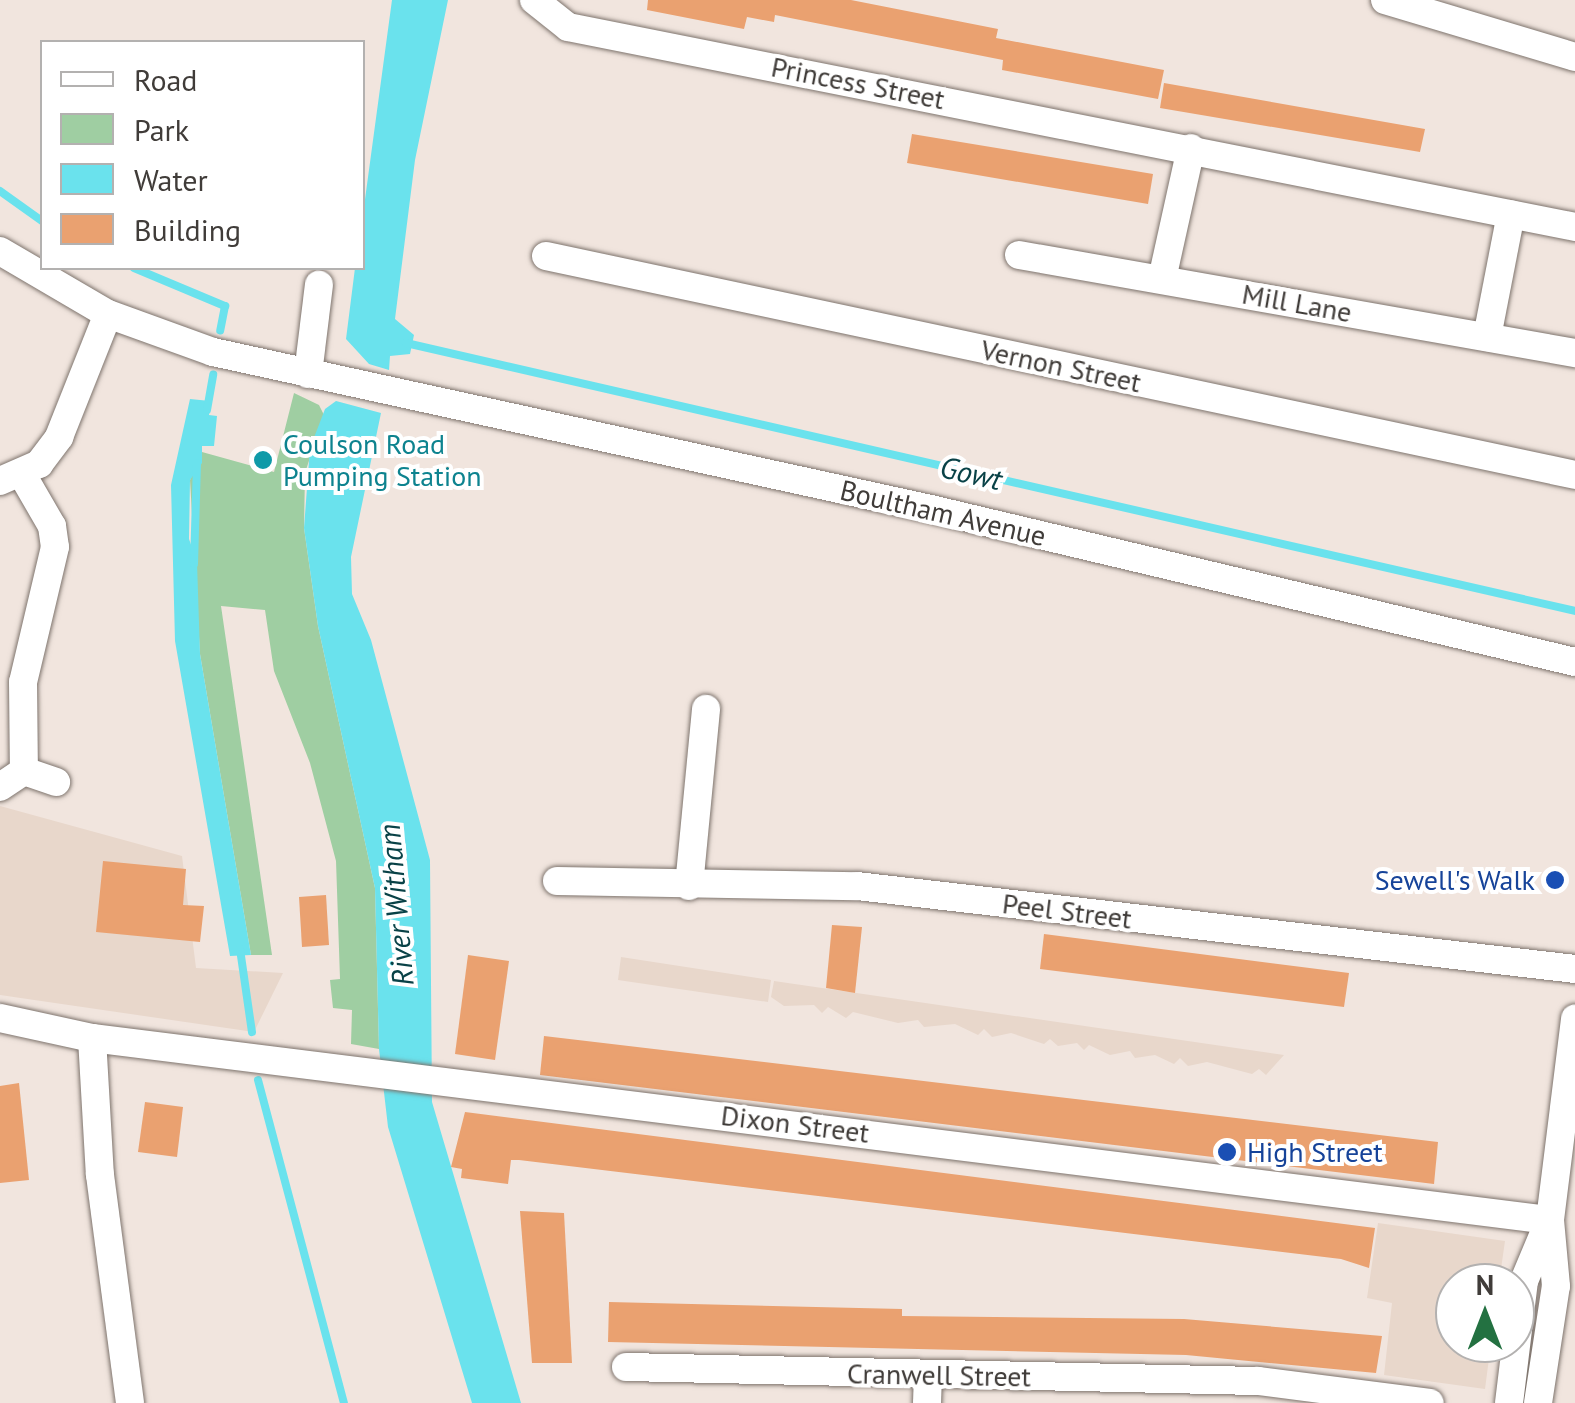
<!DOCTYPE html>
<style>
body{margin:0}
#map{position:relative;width:1575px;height:1403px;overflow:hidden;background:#f1e5de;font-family:"PT Sans",sans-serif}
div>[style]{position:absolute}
.built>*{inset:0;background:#e8d7cb}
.green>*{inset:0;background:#9fcea2}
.water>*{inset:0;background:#6ae2ed}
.stream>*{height:8px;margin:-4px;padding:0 4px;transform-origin:4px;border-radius:4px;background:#6ae2ed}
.building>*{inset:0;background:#eaa170}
.roads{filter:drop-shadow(0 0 2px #7e746d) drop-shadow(0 0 2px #7e746d)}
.minor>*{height:28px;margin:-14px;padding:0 14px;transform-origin:14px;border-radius:14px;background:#fff}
.dots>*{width:28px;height:28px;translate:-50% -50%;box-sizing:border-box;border:5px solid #fff;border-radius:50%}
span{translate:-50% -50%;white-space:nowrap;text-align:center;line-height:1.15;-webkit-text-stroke:8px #fff;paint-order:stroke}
.street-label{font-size:28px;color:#403c39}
.culture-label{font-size:28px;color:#0d838f}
.left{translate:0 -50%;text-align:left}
.transit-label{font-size:28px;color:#164399}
.right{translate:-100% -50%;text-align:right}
.water-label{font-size:30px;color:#094247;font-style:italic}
.legend{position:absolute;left:40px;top:40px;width:325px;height:230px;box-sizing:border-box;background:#fff;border:2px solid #b3b1b0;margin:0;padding:12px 18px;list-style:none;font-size:30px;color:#403c39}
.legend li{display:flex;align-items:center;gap:20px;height:50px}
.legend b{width:50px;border:2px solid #b3b1b0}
.north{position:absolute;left:1435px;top:1263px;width:100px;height:100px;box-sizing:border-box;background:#fff;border:2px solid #b3b1b0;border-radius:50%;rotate:0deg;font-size:28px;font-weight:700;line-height:40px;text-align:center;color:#403c39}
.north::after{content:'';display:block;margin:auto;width:35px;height:45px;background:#237141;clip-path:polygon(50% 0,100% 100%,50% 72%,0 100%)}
</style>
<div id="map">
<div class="built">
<i style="clip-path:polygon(0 806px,182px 856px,196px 968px,283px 973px,254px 1032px,0 995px)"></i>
<i style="clip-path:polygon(621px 957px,771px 980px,768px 1002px,618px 980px)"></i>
<i style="clip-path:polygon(774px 981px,1284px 1055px,1266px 1075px,1259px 1069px,1252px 1074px,1207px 1062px,1188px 1066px,1180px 1058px,1174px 1064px,1155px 1055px,1135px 1058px,1130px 1051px,1110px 1055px,1089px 1045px,1084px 1050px,1077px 1043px,1058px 1046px,1050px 1039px,1044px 1044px,1011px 1033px,992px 1037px,984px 1029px,978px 1035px,955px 1024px,924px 1027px,918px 1020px,898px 1023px,853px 1012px,846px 1018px,828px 1007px,822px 1013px,814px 1005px,784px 1006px,771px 997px)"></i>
<i style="clip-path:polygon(1378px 1223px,1505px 1241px,1499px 1283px,1455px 1283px,1455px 1343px,1491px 1343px,1485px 1389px,1384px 1375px,1392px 1303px,1367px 1298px)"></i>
</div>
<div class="green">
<i style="clip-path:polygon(294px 393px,319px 405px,324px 415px,305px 473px,304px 528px,318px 626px,375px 888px,379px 1049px,351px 1044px,352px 1010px,333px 1008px,330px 980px,340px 979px,336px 861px,310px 763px,274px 671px,265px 610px,221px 606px,272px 955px,251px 955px,200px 654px,190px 480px,202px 452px,274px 472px)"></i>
</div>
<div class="water">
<i style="clip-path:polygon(392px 0,448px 0,415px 160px,395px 319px,414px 335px,410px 354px,390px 356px,389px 370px,369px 364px,346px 339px,355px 268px,362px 268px,363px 214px)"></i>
<i style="clip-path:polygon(190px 399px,210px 401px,209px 415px,217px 416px,214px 446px,202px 446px,202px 463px,190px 480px,189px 539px,197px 562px,200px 654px,251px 955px,230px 956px,175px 641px,171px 485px)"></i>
<i style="clip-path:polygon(336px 401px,381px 413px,351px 557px,352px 594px,371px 640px,430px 860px,432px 1102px,521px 1403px,472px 1403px,388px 1127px,379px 1049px,375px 888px,318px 626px,304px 528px,310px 448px,325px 409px)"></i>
</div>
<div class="stream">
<i style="left:0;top:191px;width:52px;rotate:35.5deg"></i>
<i style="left:134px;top:268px;width:99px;rotate:22.7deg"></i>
<i style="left:225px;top:306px;width:25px;rotate:101deg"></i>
<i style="left:406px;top:343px;width:1199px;rotate:12.91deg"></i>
<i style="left:207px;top:410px;width:36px;rotate:-80deg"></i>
<i style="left:194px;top:564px;width:101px;rotate:-88.3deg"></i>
<i style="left:240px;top:949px;width:84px;rotate:81.8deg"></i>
<i style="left:258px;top:1080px;width:334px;rotate:75.1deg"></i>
</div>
<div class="building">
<i style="clip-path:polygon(648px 0,851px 0,998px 29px,996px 38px,1164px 70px,1158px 99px,1002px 70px,1003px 60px,775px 15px,774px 22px,747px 17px,744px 29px,647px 10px)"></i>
<i style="clip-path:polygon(1164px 83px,1425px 129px,1420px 152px,1160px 108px)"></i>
<i style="clip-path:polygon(912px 134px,1153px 174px,1148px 204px,907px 163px)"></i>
<i style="clip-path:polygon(103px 861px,186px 869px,183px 905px,204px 906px,200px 942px,96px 932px)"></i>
<i style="clip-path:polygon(326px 895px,329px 945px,302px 947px,299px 897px)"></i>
<i style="clip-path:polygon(832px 925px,862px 927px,855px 993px,826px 988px)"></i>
<i style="clip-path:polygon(1044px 934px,1349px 973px,1344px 1007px,1040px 969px)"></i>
<i style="clip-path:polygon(468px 955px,509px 961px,495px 1060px,455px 1054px)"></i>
<i style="clip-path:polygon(544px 1036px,1438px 1142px,1434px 1184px,540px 1075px)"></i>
<i style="clip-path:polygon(19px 1083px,29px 1180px,0 1183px,0 1086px)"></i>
<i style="clip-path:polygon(145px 1102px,183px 1107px,177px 1157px,138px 1152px)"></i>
<i style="clip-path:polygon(465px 1112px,1375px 1228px,1369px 1268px,1341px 1259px,519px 1160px,511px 1160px,508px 1184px,461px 1178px,462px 1169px,451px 1167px)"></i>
<i style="clip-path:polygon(520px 1211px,564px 1213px,572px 1363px,532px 1363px)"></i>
<i style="clip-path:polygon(609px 1302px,902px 1309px,902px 1316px,1184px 1319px,1382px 1336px,1376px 1373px,1186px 1355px,608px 1342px)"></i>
</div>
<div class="roads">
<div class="minor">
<i style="left:534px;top:0;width:43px;rotate:38.5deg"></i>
<i style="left:568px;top:27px;width:1027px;rotate:11.23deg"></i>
<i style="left:1385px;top:0;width:198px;rotate:16.7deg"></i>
<i style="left:0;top:251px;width:125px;rotate:30.3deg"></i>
<i style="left:108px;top:314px;width:112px;rotate:19.9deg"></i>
<i style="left:213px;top:352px;width:739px;rotate:12.34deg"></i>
<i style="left:935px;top:510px;width:658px;rotate:13.36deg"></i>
<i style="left:1019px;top:255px;width:565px;rotate:10deg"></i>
<i style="left:546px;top:256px;width:1052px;rotate:12.01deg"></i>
<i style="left:1162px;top:279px;width:134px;rotate:-77.5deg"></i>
<i style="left:1487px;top:337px;width:125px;rotate:-79deg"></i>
<i style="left:308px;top:374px;width:90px;rotate:-83deg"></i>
<i style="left:23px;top:476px;width:58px;rotate:59.9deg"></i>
<i style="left:52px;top:526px;width:21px;rotate:82deg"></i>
<i style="left:55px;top:547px;width:139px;rotate:103.3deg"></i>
<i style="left:23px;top:682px;width:89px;rotate:89.4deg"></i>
<i style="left:0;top:481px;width:43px;rotate:-23.6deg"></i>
<i style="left:39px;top:464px;width:34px;rotate:-53deg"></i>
<i style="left:59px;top:437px;width:132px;rotate:-68.3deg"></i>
<i style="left:0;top:787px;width:29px;rotate:-34deg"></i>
<i style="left:24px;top:771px;width:34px;rotate:19deg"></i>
<i style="left:557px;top:881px;width:300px;rotate:1deg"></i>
<i style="left:857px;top:886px;width:723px;rotate:6.59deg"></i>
<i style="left:689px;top:886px;width:178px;rotate:-84.5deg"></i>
<i style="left:0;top:1018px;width:94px;rotate:12.3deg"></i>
<i style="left:92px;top:1038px;width:1469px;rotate:7.12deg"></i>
<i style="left:92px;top:1038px;width:137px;rotate:86.7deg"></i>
<i style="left:100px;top:1175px;width:230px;rotate:82.5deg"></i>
<i style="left:626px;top:1367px;width:632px;rotate:1.27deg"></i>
<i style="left:1258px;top:1381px;width:173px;rotate:7.3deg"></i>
<i style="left:927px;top:1403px;width:27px;rotate:-88deg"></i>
<i style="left:1509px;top:1403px;width:123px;rotate:-83deg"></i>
<i style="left:1524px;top:1281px;width:60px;rotate:-67.3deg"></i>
<i style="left:1538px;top:1403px;width:118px;rotate:-81.3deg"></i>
<i style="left:1556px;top:1286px;width:66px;rotate:-95.2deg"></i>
<i style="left:1550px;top:1220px;width:203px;rotate:-82.9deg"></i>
</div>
</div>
<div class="dots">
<i style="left:263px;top:460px;background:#0f9aa8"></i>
<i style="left:1555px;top:880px;background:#1a4fb4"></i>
<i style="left:1227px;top:1152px;background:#1a4fb4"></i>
</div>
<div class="street-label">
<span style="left:858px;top:83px;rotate:11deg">Princess Street</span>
<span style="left:1297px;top:303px;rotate:10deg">Mill Lane</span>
<span style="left:1061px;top:366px;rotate:12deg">Vernon Street</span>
<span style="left:943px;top:513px;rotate:13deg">Boultham Avenue</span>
<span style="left:1067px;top:911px;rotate:7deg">Peel Street</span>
<span style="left:795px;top:1124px;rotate:7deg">Dixon Street</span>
<span style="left:939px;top:1375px;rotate:1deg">Cranwell Street</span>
</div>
<div class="culture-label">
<span class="left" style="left:283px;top:460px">Coulson Road<br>Pumping Station</span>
</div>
<div class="transit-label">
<span class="right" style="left:1535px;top:880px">Sewell's Walk</span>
<span class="left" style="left:1247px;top:1152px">High Street</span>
</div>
<div class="water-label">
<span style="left:971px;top:473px;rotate:13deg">Gowt</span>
<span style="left:396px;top:905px;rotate:-95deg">River Witham</span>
</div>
<ul class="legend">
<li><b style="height:12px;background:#fff"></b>Road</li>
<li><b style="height:28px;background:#9fcea2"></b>Park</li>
<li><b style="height:28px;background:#6ae2ed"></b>Water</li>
<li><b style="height:28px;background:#eaa170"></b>Building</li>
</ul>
<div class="north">N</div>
</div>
